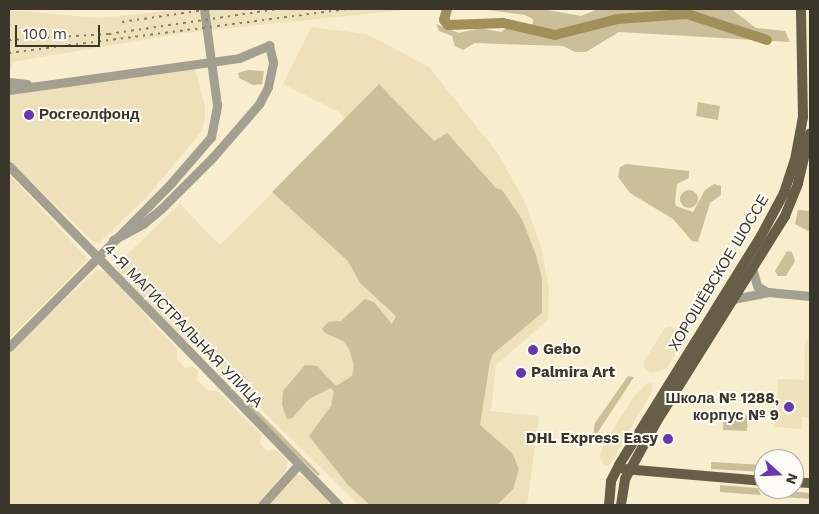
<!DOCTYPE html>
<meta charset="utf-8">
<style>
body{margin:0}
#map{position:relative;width:819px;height:514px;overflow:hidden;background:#f8eecd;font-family:"Work Sans",sans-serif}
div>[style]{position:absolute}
.built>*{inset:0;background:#eee1b9}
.green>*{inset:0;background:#cbbf99}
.round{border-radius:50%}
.river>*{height:10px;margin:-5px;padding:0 5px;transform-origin:5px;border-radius:5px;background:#a1905a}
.minor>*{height:9px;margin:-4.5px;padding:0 4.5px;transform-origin:4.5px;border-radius:4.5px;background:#a39f91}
.major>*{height:10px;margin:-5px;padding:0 5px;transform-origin:5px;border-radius:5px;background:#665e46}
.rail>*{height:2px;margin-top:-1px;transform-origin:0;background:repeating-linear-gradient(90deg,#837d69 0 2.5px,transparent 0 7.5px)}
.dots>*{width:14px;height:14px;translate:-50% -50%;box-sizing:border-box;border:2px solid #fdfbf5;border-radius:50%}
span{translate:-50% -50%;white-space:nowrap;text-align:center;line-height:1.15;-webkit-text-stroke:4px #fdfbf5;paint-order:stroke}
.poi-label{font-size:15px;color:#3a362a;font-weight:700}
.left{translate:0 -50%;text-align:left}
.right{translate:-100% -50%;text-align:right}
.street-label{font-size:15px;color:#3a362a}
.frame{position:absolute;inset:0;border:10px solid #3a362a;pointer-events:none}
.north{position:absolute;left:754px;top:449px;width:50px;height:50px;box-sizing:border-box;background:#fdfbf5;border:1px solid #afaca4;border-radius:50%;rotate:110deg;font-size:14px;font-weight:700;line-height:20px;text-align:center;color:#3a362a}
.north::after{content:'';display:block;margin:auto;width:18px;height:22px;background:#6637af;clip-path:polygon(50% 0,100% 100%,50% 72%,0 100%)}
.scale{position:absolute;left:15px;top:25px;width:85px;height:22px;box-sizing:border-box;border:2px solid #3a362a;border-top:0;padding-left:6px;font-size:15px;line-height:18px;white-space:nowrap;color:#3a362a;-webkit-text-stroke:4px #fdfbf5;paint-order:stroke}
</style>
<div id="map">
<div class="built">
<i style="clip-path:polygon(186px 9px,414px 9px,183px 33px,12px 62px,12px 67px,9px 68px,9px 10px,100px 18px)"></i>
<i style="clip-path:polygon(311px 27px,367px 34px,429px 67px,499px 155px,525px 202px,542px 249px,549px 290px,548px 320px,496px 365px,491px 411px,539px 416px,527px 505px,359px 505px,192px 341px,182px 341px,115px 266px,180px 204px,220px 245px,346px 120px,339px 112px,283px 84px)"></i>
<i style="clip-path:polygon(195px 68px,205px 107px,205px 120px,201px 132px,147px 197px,99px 243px,92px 241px,9px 160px,9px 93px)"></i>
<i style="clip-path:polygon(9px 174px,88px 259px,9px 339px)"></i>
<i style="clip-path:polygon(97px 269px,106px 272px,177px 349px,177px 359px,185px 368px,193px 367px,198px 371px,197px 380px,203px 386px,209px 391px,217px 391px,262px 435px,259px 443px,267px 451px,275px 449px,287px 460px,287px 470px,256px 505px,9px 505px,9px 353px)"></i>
<i style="clip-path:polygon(670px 326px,682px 333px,683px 341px,666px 369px,650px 373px,644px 368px,644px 361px,665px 328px)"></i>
<i style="clip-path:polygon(810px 335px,810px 418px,802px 417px,802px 429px,775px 427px,778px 379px,804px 380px,805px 343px)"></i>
<i style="clip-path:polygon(652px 383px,652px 391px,609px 466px,604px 465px,600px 457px,603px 446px,634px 396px,646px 384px)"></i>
<i style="clip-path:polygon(299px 474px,304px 477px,333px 505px,267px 505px,293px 476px)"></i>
</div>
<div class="green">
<i style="clip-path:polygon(481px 9px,542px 9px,581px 16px,598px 9px,731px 9px,756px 28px,785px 31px,790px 42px,619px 32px,586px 52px,575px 52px,563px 46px,475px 43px,463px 50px,455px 46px,452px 36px,439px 31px,436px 24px,459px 33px,480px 28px,501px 32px,508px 27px,525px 32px,533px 23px,533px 19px,525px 15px)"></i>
<i style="clip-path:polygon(248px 70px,264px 71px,262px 84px,253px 85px,239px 78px,238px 73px)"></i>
<i style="clip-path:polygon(379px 84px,434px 141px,447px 133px,496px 188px,502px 190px,522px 219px,536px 255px,542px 278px,542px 313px,493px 354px,490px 361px,480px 425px,513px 454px,519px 470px,513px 489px,497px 505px,370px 505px,348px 485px,309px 436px,331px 406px,334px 392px,331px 388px,309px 399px,292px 418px,287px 419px,282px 405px,283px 391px,305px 365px,317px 366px,336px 386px,352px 376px,354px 366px,349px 349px,343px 341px,325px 333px,322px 329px,328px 322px,341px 321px,365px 299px,374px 302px,392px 324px,396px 316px,360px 283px,348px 261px,272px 192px)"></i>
<i style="clip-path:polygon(698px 102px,720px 106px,718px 120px,696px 116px)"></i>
<i style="clip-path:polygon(626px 164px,689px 171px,689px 178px,677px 184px,675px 202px,676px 206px,693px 212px,705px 190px,714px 184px,721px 186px,721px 195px,710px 203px,698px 242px,692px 241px,673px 219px,630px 193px,618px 177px,620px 167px)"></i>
<i class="round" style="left:680px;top:190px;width:18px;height:18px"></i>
<i style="clip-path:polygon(798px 210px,810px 211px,810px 232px,795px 224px)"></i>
<i style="clip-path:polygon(787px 251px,792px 252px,795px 261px,786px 276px,778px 276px,775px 271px)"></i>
<i style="clip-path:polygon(628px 376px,634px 377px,592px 441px,595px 423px)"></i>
<i style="clip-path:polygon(250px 403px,320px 474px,318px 476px,247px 406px)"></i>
<i style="clip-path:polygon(724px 413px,748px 415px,747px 431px,723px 430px)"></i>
<i style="clip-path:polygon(711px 462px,764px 465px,764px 472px,711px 469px)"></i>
<i style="clip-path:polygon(720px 485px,758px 488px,761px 495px,720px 492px)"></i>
<i style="clip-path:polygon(769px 490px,810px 493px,810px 499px,768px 496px)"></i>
</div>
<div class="river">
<i style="left:447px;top:9px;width:11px;rotate:105deg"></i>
<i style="left:444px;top:20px;width:6px;rotate:51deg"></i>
<i style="left:448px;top:25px;width:55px;rotate:-2.1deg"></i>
<i style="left:503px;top:23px;width:53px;rotate:13deg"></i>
<i style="left:555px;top:35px;width:65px;rotate:-14.3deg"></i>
<i style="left:618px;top:19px;width:69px;rotate:-4.1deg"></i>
<i style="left:687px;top:14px;width:84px;rotate:18deg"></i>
</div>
<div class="minor">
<i style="left:9px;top:82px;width:18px;rotate:6deg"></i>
<i style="left:9px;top:90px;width:232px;rotate:-7.9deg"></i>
<i style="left:239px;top:58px;width:33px;rotate:-23deg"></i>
<i style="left:269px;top:45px;width:18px;rotate:77deg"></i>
<i style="left:273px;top:63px;width:25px;rotate:102deg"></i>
<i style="left:268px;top:87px;width:19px;rotate:118deg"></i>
<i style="left:259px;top:104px;width:70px;rotate:131deg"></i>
<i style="left:213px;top:157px;width:72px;rotate:135deg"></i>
<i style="left:162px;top:208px;width:25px;rotate:140deg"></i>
<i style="left:143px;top:224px;width:34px;rotate:152deg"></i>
<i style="left:9px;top:166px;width:473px;rotate:45.8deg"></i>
<i style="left:752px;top:268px;width:19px;rotate:74deg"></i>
<i style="left:757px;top:286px;width:12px;rotate:31deg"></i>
<i style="left:733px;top:299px;width:36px;rotate:-11deg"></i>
<i style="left:768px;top:292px;width:42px;rotate:5.4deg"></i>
<i style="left:9px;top:347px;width:232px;rotate:-45.3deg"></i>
<i style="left:172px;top:182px;width:60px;rotate:-49.1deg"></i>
<i style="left:211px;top:137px;width:33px;rotate:-79deg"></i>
<i style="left:217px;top:105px;width:97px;rotate:-97.7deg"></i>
<i style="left:262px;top:505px;width:54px;rotate:-48deg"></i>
</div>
<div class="major">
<i style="left:624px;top:469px;width:141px;rotate:4.9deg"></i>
<i style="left:794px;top:482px;width:16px;rotate:4deg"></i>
<i style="left:609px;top:505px;width:24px;rotate:-85deg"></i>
<i style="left:611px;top:481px;width:18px;rotate:-63deg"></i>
<i style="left:619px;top:465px;width:269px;rotate:-58.2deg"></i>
<i style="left:761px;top:236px;width:49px;rotate:-61.9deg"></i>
<i style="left:784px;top:193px;width:35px;rotate:-72deg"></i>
<i style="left:795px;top:160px;width:44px;rotate:-79.5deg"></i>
<i style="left:803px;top:117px;width:108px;rotate:-91.1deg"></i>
<i style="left:621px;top:505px;width:26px;rotate:-81deg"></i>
<i style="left:625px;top:479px;width:66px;rotate:-61.1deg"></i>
<i style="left:657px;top:421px;width:242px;rotate:-58deg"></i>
<i style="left:785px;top:216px;width:35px;rotate:-68deg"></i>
<i style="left:798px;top:183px;width:51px;rotate:-76.5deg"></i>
</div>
<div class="rail">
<i style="left:122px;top:22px;width:90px;rotate:-8.3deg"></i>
<i style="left:9px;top:40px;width:100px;rotate:-3.4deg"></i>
<i style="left:109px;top:34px;width:172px;rotate:-8.4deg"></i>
<i style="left:9px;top:53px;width:341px;rotate:-7.4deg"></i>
</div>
<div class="dots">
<i style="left:29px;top:115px;background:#6637af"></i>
<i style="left:533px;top:350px;background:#6637af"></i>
<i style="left:521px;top:373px;background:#6637af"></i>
<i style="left:789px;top:407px;background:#6637af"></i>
<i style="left:668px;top:439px;background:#6637af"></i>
</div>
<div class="poi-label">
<span class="left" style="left:39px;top:115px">Росгеолфонд</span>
<span class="left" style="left:543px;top:350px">Gebo</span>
<span class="left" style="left:531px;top:373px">Palmira Art</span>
<span class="right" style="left:779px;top:407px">Школа № 1288,<br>корпус № 9</span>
<span class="right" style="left:658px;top:439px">DHL Express Easy</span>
</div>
<div class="street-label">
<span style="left:719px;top:273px;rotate:-59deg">ХОРОШЁВСКОЕ ШОССЕ</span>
<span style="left:183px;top:326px;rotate:46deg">4-Я МАГИСТРАЛЬНАЯ УЛИЦА</span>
</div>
<div class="frame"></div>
<div class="north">N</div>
<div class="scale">100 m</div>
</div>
